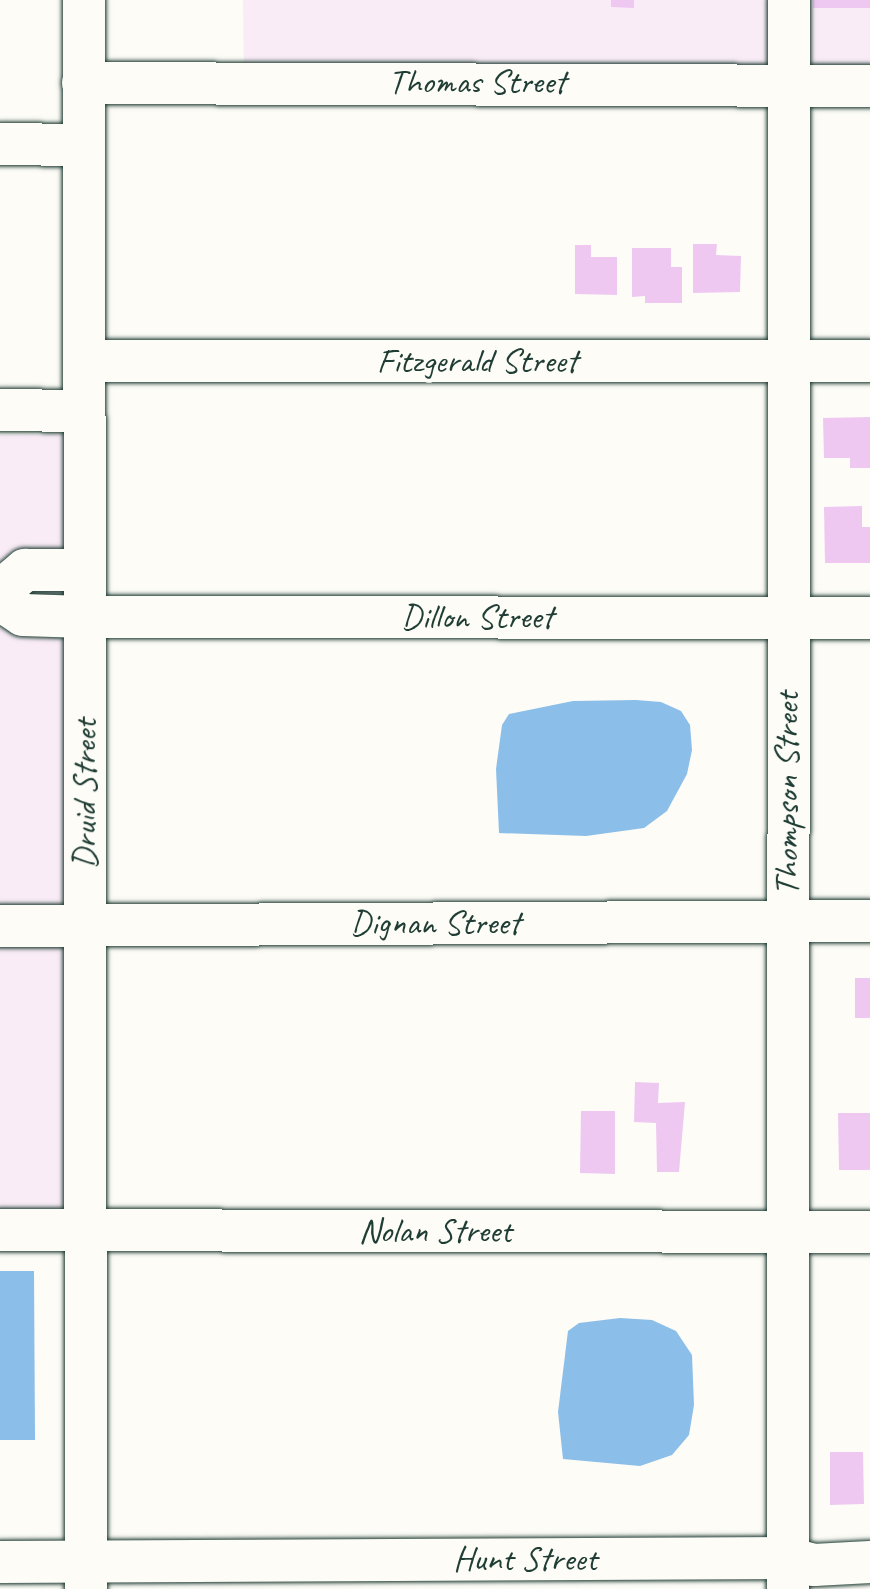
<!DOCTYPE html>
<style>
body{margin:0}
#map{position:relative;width:870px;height:1589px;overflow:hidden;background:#fdfcf7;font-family:Caveat,sans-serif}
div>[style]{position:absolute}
.built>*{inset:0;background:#f9ecf6}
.water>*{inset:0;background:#8bbee8}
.building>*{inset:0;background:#efc8f2}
.roads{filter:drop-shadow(0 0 2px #1f3d34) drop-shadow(0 0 2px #1f3d34)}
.minor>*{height:42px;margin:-21px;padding:0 21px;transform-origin:21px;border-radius:21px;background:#fdfcf7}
span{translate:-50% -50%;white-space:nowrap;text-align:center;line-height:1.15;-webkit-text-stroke:8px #fdfcf7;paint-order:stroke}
.street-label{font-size:35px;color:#1f3d34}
</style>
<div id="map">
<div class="built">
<i style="clip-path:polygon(243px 0,870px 0,870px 76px,244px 76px)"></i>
<i style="clip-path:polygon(72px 434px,67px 1221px,0 1220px,0 435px)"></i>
</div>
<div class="water">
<i style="clip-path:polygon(636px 700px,661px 702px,681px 711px,690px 725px,692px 750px,687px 774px,667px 811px,644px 828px,586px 836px,499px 833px,496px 769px,502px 725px,509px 714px,573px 701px)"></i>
<i style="clip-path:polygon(0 1271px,34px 1271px,35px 1440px,0 1440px)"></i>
<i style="clip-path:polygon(620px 1318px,652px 1320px,676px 1331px,692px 1355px,694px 1405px,689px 1435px,672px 1455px,640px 1466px,563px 1459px,558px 1412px,568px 1331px,579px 1323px)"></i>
</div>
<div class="building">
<i style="clip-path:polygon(611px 0,634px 0,634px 8px,611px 7px)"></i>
<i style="clip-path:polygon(813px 0,870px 0,870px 8px,813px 8px)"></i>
<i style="clip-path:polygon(693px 244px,717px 244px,716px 255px,741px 256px,740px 292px,693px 293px)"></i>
<i style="clip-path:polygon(575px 245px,591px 245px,591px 257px,617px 257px,617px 295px,575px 294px)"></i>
<i style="clip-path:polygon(632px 248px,671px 248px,671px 267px,682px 267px,682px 303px,645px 303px,645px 296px,632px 297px)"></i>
<i style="clip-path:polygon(870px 417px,870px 468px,850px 468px,850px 458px,824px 458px,823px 418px)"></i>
<i style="clip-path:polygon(862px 506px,862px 527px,870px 527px,870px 563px,825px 563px,824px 507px)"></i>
<i style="clip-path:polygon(855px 978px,870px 978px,870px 1018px,855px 1018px)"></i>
<i style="clip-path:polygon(635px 1082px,659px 1083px,658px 1103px,685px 1102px,679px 1172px,657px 1172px,656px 1123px,634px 1122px)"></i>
<i style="clip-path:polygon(581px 1111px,615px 1111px,615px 1174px,580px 1173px)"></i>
<i style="clip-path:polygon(838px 1113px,870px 1113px,870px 1170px,839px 1170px)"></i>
<i style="clip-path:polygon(830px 1452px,863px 1452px,864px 1504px,830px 1505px)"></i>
</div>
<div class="roads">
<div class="minor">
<i style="left:84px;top:0;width:1589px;rotate:89.93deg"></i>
<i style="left:83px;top:83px;width:787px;rotate:0.22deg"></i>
<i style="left:0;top:144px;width:83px;rotate:0.7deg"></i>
<i style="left:84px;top:361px;width:786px"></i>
<i style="left:0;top:410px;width:84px;rotate:0.7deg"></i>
<i style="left:0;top:591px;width:33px;rotate:-40deg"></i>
<i style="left:25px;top:570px;width:60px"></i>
<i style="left:0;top:600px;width:27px;rotate:33deg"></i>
<i style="left:23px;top:615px;width:62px;rotate:1.8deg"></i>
<i style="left:85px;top:617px;width:785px;rotate:0.07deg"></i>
<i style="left:0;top:926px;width:870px;rotate:-0.33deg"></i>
<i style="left:0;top:1230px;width:870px;rotate:0.13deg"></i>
<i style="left:0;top:1562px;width:788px;rotate:-0.29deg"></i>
<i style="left:788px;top:1558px;width:27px;rotate:15deg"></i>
<i style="left:814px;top:1565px;width:56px;rotate:-3.1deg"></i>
<i style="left:788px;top:1589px;width:1589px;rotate:-89.96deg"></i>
</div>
</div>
<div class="street-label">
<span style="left:477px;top:82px">Thomas Street</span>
<span style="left:477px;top:361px">Fitzgerald Street</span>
<span style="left:477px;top:617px">Dillon Street</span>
<span style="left:85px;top:794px;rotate:-90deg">Druid Street</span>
<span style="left:787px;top:794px;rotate:-90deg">Thompson Street</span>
<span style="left:435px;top:923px">Dignan Street</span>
<span style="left:435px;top:1231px">Nolan Street</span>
<span style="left:525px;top:1559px">Hunt Street</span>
</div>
</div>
